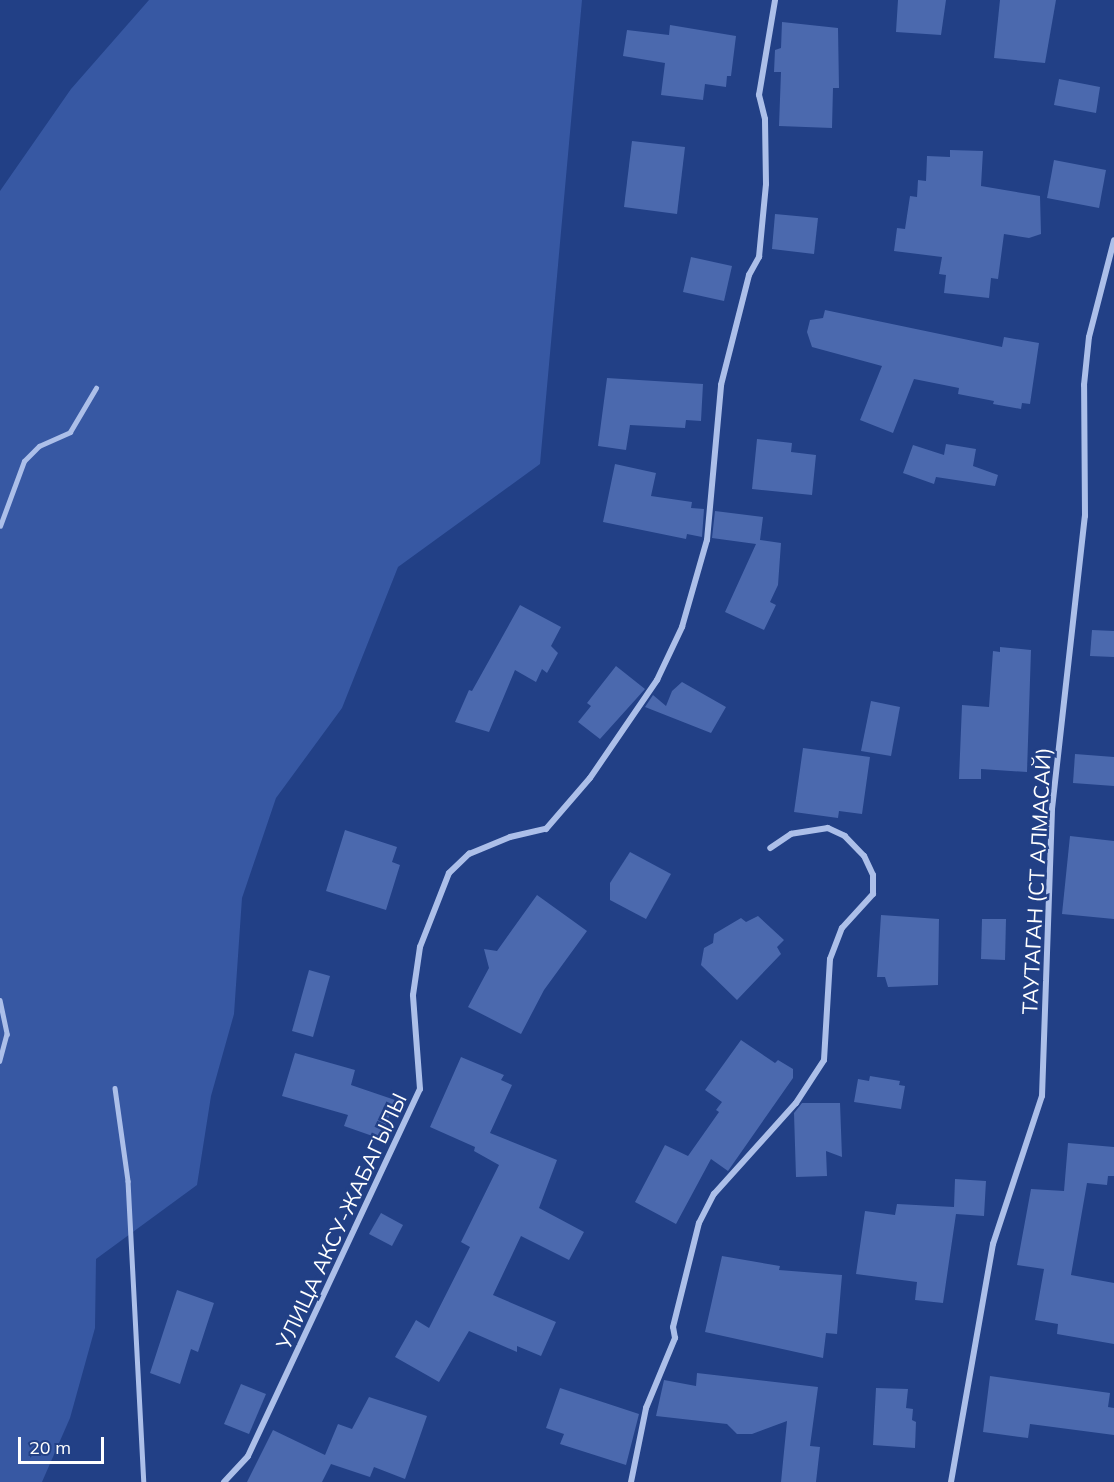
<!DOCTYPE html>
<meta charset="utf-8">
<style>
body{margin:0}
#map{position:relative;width:1114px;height:1482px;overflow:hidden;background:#224086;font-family:Mulish,sans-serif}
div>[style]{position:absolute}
.green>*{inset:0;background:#3758a3}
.building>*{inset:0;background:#4b69ae}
.service>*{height:4.5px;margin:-2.25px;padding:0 2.25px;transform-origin:2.25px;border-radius:2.25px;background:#acbfe9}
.minor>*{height:6px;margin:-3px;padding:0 3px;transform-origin:3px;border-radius:3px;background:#acbfe9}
span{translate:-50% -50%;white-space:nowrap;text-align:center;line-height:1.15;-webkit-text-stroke:5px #224086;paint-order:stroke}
.street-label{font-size:21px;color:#fff}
.scale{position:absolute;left:18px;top:1437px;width:86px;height:27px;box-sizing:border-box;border:3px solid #fff;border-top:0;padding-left:8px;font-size:18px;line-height:21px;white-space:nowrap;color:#fff;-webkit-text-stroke:4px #224086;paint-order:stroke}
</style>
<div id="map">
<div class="green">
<i style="clip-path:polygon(149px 0,582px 0,540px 464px,398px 567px,342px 708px,276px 798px,242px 898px,234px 1014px,211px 1096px,197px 1185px,96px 1259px,95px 1328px,70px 1418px,42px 1482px,0 1482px,0 191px,71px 89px)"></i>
</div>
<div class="building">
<i style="clip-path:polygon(898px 0,946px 0,941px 35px,896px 32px)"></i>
<i style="clip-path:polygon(1000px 0,1056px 0,1045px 63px,994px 58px)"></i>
<i style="clip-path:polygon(782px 22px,838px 28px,839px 88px,833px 88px,832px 128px,779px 126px,781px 72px,774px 72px,775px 50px,781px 48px)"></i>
<i style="clip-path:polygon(670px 25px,736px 36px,731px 76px,727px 76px,726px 87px,705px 84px,703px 100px,661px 95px,665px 63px,623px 56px,627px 30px,669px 35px)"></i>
<i style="clip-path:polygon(1059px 79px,1100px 87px,1096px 113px,1054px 105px)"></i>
<i style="clip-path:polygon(632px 141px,685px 147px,677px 214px,624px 207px)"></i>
<i style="clip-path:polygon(950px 150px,983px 151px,981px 186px,1040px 196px,1041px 234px,1029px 238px,1004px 234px,998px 279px,991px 278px,989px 298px,944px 293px,946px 275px,939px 274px,942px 257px,894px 251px,897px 228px,905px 229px,910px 196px,917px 197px,918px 180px,926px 181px,927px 156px,950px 157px)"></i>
<i style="clip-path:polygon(1054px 160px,1106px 170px,1099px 208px,1047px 198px)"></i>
<i style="clip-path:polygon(775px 214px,818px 218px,814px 254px,772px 249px)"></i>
<i style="clip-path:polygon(691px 257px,732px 266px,724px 301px,683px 292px)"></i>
<i style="clip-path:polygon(825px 310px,1002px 347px,1004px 337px,1039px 343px,1030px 404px,1022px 403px,1021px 409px,993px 404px,994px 401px,958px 394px,959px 388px,914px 379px,893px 433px,860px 420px,882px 366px,812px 347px,807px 332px,810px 320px,823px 318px)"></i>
<i style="clip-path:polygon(607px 378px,703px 384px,701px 421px,686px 420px,685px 428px,630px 425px,626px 450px,598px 446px)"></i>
<i style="clip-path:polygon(757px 439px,792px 443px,791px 452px,816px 455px,812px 495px,752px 489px)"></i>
<i style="clip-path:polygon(946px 444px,976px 449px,973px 466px,998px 475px,995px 486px,936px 477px,934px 484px,903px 473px,913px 445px,944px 455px)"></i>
<i style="clip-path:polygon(615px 464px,656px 473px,651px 496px,692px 502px,691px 508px,704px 509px,702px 537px,687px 534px,686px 539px,603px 522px)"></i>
<i style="clip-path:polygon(715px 511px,763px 517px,760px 540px,781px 543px,778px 585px,770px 602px,776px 605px,764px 630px,725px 612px,756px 544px,712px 538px)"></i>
<i style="clip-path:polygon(520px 605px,561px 627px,551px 646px,558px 653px,547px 673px,542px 669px,536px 682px,515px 670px,489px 732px,455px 722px,469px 690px,472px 691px)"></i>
<i style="clip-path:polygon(1092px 630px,1114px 631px,1114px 657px,1090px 656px)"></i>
<i style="clip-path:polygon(1000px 647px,1031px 650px,1027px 772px,981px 769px,981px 779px,959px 779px,962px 705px,989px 707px,993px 651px,1000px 652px)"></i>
<i style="clip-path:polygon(616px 666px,645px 689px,600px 739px,578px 722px,591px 706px,587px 703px)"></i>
<i style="clip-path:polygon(682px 682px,726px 707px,711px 733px,645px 707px,653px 695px,666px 706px,672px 691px)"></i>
<i style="clip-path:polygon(871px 701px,900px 707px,891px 756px,861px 751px)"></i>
<i style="clip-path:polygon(803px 748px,870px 757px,862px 814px,839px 811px,838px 818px,794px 812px)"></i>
<i style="clip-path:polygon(1075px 754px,1114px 757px,1114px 786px,1073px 783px)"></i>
<i style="clip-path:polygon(345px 830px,397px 847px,392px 862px,400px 865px,386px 910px,326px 891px)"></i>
<i style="clip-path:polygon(1070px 836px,1114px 841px,1114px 919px,1062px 914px)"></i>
<i style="clip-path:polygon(630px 852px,671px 874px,646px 919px,610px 900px,610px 883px)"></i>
<i style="clip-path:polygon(537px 895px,587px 931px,544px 990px,521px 1034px,468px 1007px,489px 968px,484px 949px,497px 951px)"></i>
<i style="clip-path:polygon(881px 915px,939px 919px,938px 985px,888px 987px,885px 977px,877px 977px)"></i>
<i style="clip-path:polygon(758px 916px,784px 940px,777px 947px,781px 954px,737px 1000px,701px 965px,704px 948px,713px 943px,714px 934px,741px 918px,746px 922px)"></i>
<i style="clip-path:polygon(982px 919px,1006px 919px,1005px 960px,981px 959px)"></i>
<i style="clip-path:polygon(309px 970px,330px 976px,313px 1037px,292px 1031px)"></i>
<i style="clip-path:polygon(741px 1040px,775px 1063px,778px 1060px,793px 1069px,793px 1078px,728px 1171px,711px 1159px,676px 1224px,635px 1202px,665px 1145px,688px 1156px,719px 1112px,716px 1110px,722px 1102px,705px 1090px)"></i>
<i style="clip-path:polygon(295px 1053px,355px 1070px,351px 1085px,395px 1100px,381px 1139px,344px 1126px,348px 1115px,282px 1096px)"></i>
<i style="clip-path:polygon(461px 1057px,504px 1075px,501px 1080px,512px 1085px,490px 1133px,557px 1160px,539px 1208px,584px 1232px,569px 1260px,521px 1236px,493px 1295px,556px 1322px,541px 1356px,517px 1346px,517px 1352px,469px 1331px,439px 1382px,395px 1357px,416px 1320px,429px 1328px,470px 1247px,461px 1242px,499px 1165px,474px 1151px,475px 1147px,430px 1127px)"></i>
<i style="clip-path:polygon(870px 1076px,900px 1081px,899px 1085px,905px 1086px,901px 1109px,854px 1102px,858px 1079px,869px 1081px)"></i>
<i style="clip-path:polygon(802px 1103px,840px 1103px,842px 1157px,826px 1151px,827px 1176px,796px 1177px,794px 1113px)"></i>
<i style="clip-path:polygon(1068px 1143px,1114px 1147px,1114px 1176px,1108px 1176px,1107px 1185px,1087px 1183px,1071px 1275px,1114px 1283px,1114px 1344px,1057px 1334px,1058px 1324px,1035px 1320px,1044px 1269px,1017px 1265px,1031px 1189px,1064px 1191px)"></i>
<i style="clip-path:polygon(955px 1179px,986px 1181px,984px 1216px,956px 1214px,943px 1303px,915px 1300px,917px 1282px,856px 1274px,865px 1211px,895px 1215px,897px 1204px,954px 1207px)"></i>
<i style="clip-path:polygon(381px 1213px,403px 1225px,392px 1246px,369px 1234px)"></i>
<i style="clip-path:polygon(722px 1256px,780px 1266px,779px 1270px,842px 1275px,837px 1334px,826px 1333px,823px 1358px,705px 1332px)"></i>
<i style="clip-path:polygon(177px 1290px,214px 1303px,198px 1352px,191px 1349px,180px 1384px,150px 1373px)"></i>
<i style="clip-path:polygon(697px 1373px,818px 1387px,810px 1446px,820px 1447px,816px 1482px,781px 1482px,787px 1421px,752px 1434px,737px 1434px,727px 1424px,656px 1416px,664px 1380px,696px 1386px)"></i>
<i style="clip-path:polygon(990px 1376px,1110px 1393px,1108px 1407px,1114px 1408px,1114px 1435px,1030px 1424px,1028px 1438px,983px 1432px)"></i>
<i style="clip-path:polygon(241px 1384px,266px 1394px,249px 1434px,224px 1424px)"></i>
<i style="clip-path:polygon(560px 1388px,639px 1414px,626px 1465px,560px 1444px,564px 1434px,546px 1428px)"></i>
<i style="clip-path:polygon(876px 1388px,908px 1389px,906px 1408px,913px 1409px,912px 1420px,916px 1422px,915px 1448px,873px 1445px)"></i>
<i style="clip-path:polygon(369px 1397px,427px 1416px,405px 1479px,374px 1467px,370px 1477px,331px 1464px,322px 1482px,247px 1482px,273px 1430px,325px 1455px,338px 1424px,352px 1429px)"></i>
</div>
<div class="service">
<i style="left:0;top:526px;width:69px;rotate:-69.7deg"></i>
<i style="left:24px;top:461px;width:21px;rotate:-45deg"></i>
<i style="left:39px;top:446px;width:34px;rotate:-24deg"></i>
<i style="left:70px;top:432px;width:51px;rotate:-59.4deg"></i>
<i style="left:0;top:1000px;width:35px;rotate:78deg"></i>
<i style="left:7px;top:1034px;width:28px;rotate:105deg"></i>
<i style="left:115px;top:1088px;width:94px;rotate:82deg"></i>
<i style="left:128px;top:1181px;width:301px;rotate:87deg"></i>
</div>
<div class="minor">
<i style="left:224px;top:1482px;width:35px;rotate:-47deg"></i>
<i style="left:248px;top:1456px;width:405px;rotate:-64.9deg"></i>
<i style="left:420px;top:1089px;width:94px;rotate:-94.3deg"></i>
<i style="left:413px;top:995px;width:49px;rotate:-81.7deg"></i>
<i style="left:420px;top:947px;width:79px;rotate:-68.6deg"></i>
<i style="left:449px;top:873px;width:28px;rotate:-44deg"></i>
<i style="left:469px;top:854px;width:44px;rotate:-22.5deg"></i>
<i style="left:510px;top:837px;width:37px;rotate:-13deg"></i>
<i style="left:546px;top:829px;width:67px;rotate:-49.2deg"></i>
<i style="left:590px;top:778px;width:119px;rotate:-55.6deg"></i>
<i style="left:657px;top:680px;width:59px;rotate:-64.7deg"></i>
<i style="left:682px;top:627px;width:91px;rotate:-74deg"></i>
<i style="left:707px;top:540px;width:156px;rotate:-84.8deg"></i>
<i style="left:721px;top:385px;width:114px;rotate:-75.7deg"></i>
<i style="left:749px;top:275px;width:21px;rotate:-61deg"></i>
<i style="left:759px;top:257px;width:73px;rotate:-84.5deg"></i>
<i style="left:766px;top:184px;width:65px;rotate:-90.9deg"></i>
<i style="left:765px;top:119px;width:25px;rotate:-104deg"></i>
<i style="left:759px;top:95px;width:96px;rotate:-80.4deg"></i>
<i style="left:631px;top:1482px;width:76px;rotate:-78.5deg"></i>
<i style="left:646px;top:1408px;width:76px;rotate:-67.5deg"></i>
<i style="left:675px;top:1338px;width:11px;rotate:-100deg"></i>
<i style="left:673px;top:1327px;width:107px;rotate:-76deg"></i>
<i style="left:699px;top:1223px;width:33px;rotate:-63deg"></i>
<i style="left:714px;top:1194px;width:122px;rotate:-48deg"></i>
<i style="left:796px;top:1103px;width:51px;rotate:-56.9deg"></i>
<i style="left:824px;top:1060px;width:101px;rotate:-86.6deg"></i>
<i style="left:830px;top:959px;width:33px;rotate:-69deg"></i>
<i style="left:842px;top:928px;width:46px;rotate:-47.6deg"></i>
<i style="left:873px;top:894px;width:19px;rotate:-90deg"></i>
<i style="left:873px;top:875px;width:21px;rotate:-115deg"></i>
<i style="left:864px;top:856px;width:28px;rotate:-134deg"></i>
<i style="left:845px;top:836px;width:19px;rotate:-155deg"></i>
<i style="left:828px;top:828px;width:37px;rotate:171deg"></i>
<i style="left:791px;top:834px;width:25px;rotate:146deg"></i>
<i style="left:951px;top:1482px;width:242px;rotate:-80deg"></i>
<i style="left:993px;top:1244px;width:156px;rotate:-71.7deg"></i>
<i style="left:1042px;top:1096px;width:287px;rotate:-88deg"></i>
<i style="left:1052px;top:809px;width:295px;rotate:-83.6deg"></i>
<i style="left:1085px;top:516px;width:131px;rotate:-90.4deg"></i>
<i style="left:1084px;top:385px;width:48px;rotate:-84.1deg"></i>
<i style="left:1089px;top:337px;width:100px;rotate:-75.5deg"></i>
</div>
<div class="street-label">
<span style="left:1036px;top:881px;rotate:-87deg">ТАУТАГАН (СТ АЛМАСАЙ)</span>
<span style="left:341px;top:1221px;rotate:-65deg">УЛИЦА АКСУ-ЖАБАГЫЛЫ</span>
</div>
<div class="scale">20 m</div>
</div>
